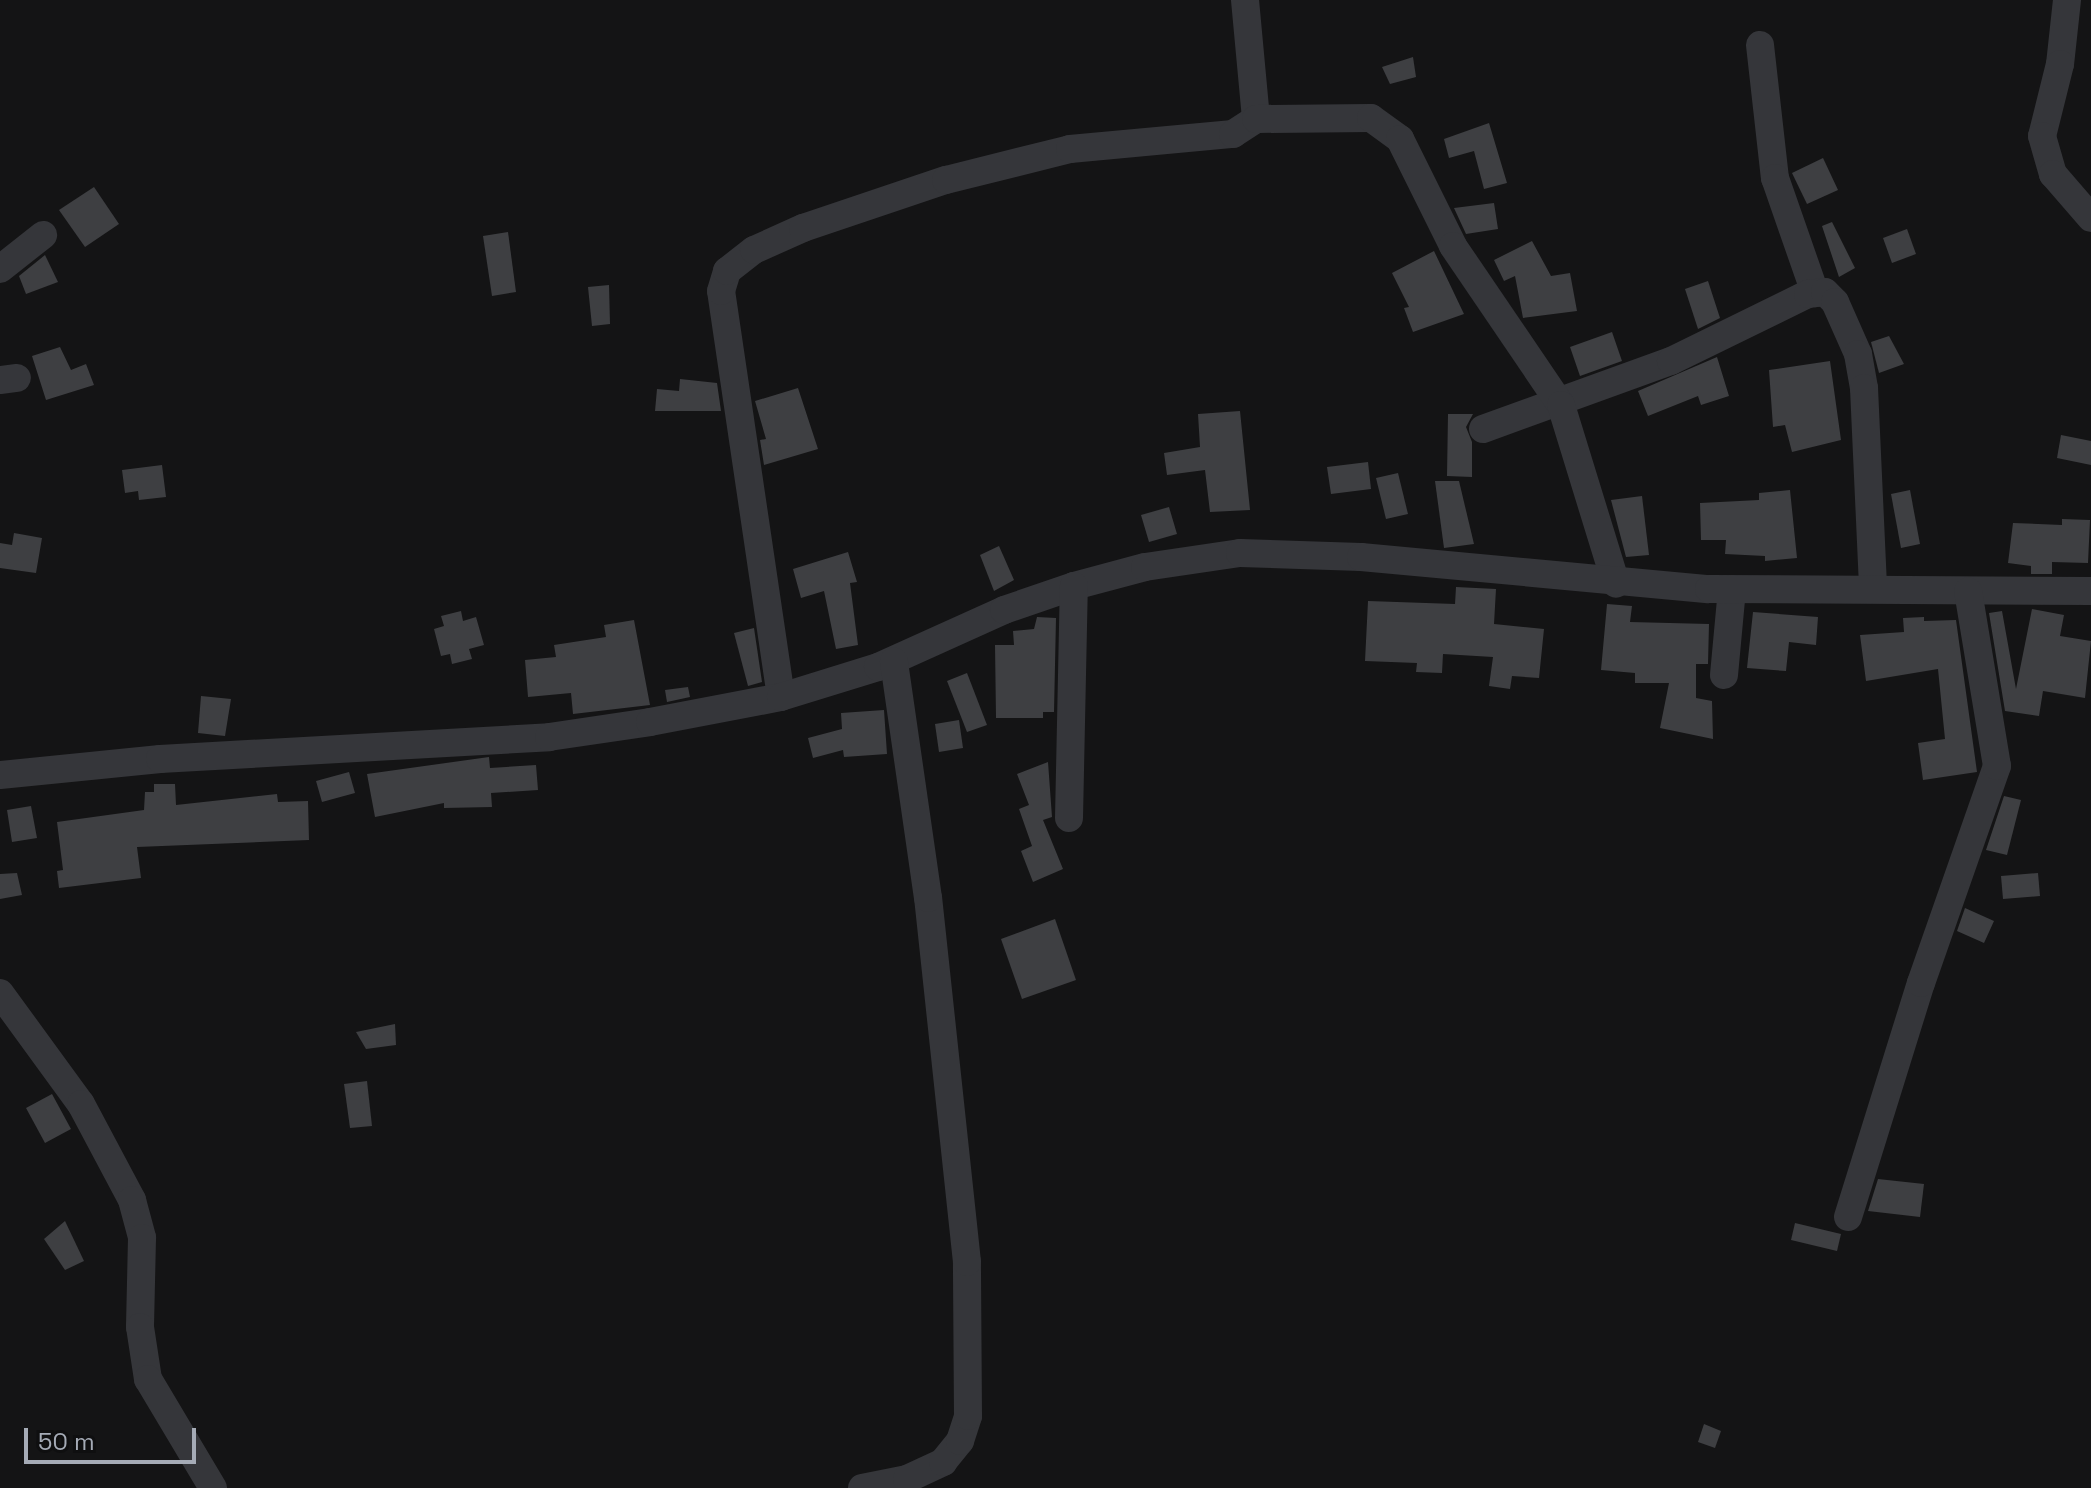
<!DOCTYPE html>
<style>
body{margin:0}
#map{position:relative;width:2091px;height:1488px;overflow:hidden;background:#141415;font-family:"Space Grotesk",sans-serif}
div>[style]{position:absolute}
.building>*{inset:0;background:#3e3f42}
.minor>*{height:28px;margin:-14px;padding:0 14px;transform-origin:14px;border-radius:14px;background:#35363a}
span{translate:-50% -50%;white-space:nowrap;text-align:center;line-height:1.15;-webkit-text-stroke:6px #0f0f10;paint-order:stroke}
.scale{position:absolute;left:24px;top:1428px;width:172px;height:36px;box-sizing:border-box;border:4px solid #a5abb6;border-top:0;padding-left:10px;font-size:24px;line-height:28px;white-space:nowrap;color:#a5abb6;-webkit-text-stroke:6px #0f0f10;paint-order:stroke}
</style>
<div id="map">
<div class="building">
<i style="clip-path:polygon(1413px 57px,1416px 77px,1390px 84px,1382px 67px)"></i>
<i style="clip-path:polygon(1489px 123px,1507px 183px,1484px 189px,1474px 151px,1449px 158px,1444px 139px)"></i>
<i style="clip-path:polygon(1823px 158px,1838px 190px,1807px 204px,1792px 173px)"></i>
<i style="clip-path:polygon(94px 187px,119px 224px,85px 247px,59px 210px)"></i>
<i style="clip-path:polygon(1494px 203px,1498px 229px,1466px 234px,1454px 208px)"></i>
<i style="clip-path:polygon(1832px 222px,1855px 268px,1839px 277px,1822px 226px)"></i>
<i style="clip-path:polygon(1907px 229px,1916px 254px,1892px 263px,1883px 238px)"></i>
<i style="clip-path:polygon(508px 232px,516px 292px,492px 296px,483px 236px)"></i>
<i style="clip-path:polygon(1532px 241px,1551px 276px,1570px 273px,1577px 311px,1523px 318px,1515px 276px,1504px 281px,1494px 260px)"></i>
<i style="clip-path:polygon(1434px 251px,1464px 314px,1413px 332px,1404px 308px,1409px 307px,1392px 273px)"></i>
<i style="clip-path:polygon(45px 255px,58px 282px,26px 294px,19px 276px)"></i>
<i style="clip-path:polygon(1708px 281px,1720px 318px,1698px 329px,1685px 289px)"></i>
<i style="clip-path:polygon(609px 285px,610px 324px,592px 326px,588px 287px)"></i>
<i style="clip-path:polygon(1612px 332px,1622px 361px,1580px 376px,1570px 347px)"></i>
<i style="clip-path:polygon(1889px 336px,1904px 364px,1879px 373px,1871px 342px)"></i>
<i style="clip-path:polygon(60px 347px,71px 370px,86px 364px,94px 385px,46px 400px,32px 356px)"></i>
<i style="clip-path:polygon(1717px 357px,1729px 396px,1701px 405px,1698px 396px,1648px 416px,1638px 391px)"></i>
<i style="clip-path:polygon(1830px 361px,1841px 440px,1792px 452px,1785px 425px,1773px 427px,1769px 370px)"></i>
<i style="clip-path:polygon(680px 379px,717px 383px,721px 411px,655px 411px,657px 389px,679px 391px)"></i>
<i style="clip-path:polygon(798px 388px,818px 449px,764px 465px,760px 440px,766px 439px,755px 401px)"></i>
<i style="clip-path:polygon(1240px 411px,1250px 510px,1210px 512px,1205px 470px,1167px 475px,1164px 453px,1200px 447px,1198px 414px)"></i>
<i style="clip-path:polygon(1448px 414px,1473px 414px,1466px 427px,1472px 442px,1472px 477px,1447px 476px)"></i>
<i style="clip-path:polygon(2061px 435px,2091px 441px,2091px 465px,2057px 458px)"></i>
<i style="clip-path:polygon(1368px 462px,1371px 489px,1331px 494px,1327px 467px)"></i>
<i style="clip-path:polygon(162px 465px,166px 497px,139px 500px,138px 491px,125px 493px,122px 470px)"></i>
<i style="clip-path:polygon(1398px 473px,1408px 514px,1386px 519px,1376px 478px)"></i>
<i style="clip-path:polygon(1435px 481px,1459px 481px,1474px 544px,1444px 548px)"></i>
<i style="clip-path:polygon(1790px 490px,1797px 558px,1765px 561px,1765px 556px,1725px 554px,1726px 540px,1701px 540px,1700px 503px,1759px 500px,1759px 493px)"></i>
<i style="clip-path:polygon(1910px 490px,1920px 544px,1901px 548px,1891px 494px)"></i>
<i style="clip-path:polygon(1642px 496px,1649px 555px,1626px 557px,1611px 500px)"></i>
<i style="clip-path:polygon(1169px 507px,1177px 534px,1149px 542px,1141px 515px)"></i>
<i style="clip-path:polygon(2062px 519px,2090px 520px,2088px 563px,2052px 562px,2052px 574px,2031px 574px,2031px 566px,2008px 563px,2013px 523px,2062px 525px)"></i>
<i style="clip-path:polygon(14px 533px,42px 538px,36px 573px,0 568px,0 543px,12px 545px)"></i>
<i style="clip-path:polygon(999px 546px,1014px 580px,994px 591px,980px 555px)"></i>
<i style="clip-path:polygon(848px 552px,857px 582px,850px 583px,858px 645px,836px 649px,824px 591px,801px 598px,793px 569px)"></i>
<i style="clip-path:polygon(1456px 587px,1496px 589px,1494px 624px,1544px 629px,1539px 678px,1512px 676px,1510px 689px,1489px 686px,1493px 657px,1443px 654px,1442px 673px,1416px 672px,1417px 663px,1365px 661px,1368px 601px,1455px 604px)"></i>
<i style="clip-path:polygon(1607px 604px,1632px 606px,1630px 622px,1709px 624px,1708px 664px,1696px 664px,1696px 698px,1712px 701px,1713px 739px,1660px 728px,1669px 683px,1635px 683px,1635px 673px,1601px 670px)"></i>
<i style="clip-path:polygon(2032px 609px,2064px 615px,2060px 636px,2091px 641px,2085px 698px,2043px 691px,2039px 716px,2005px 711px,1989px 613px,2002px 611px,2016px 689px)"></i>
<i style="clip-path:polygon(461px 611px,463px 621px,476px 617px,484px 645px,469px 649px,472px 659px,452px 664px,450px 654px,441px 656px,434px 629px,444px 626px,441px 616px)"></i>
<i style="clip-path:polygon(1753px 612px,1818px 617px,1816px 645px,1789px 642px,1786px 671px,1747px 668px)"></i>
<i style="clip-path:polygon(1037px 617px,1056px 618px,1054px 712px,1043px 712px,1043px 718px,996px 718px,995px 645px,1014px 645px,1013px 631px,1034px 629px)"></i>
<i style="clip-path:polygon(1924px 617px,1924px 621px,1956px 620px,1977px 772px,1923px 780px,1918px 743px,1945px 739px,1938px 669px,1866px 681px,1860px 635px,1904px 632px,1903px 618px)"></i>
<i style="clip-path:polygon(634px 620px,650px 705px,573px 714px,571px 693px,528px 697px,525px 660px,556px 657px,554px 645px,606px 637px,604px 625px)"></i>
<i style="clip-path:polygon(754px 628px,762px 682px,748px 686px,734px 633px)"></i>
<i style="clip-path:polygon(967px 673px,987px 725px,967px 732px,947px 681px)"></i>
<i style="clip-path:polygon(688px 687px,690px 697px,667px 702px,665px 690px)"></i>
<i style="clip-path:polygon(201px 696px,231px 699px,225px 736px,198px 733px)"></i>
<i style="clip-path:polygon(884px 710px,887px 754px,844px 757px,843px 750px,813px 758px,808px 738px,842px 729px,841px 713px)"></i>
<i style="clip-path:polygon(959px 720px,963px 748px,939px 752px,935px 724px)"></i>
<i style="clip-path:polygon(489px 757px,490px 768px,536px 765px,538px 790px,491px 793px,492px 807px,444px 808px,444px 803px,375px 817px,367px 774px)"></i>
<i style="clip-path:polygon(1048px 762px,1052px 817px,1043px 820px,1063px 869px,1033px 882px,1021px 851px,1032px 846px,1019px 809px,1029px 805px,1017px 774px)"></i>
<i style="clip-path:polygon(349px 772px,355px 793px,322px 802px,316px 781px)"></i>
<i style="clip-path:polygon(154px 784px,175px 784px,176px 805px,277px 794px,278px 802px,308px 801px,309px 840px,137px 847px,141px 878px,59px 888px,57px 871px,63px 870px,57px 822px,144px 810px,145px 792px,154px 792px)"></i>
<i style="clip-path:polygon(2004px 796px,2021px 800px,2007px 855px,1986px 850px)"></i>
<i style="clip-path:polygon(31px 806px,37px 838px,12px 842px,7px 810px)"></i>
<i style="clip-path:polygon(17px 873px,22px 895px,0 899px,0 874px)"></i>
<i style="clip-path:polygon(2038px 873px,2040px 896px,2003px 899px,2001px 876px)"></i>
<i style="clip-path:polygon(1965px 908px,1994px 921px,1984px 943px,1957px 931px)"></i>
<i style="clip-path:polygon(1055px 919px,1076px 980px,1022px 999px,1001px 939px)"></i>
<i style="clip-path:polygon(395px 1024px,396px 1045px,366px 1049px,356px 1032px)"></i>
<i style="clip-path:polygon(367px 1081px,372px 1126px,350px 1128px,344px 1084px)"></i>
<i style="clip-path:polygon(52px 1094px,71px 1129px,45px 1143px,26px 1108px)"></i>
<i style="clip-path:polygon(1878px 1179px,1924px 1184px,1920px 1217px,1868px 1211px)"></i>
<i style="clip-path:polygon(65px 1221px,84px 1261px,65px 1270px,44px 1239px)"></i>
<i style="clip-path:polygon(1795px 1223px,1841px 1234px,1837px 1251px,1791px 1240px)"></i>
<i style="clip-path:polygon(1704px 1424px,1721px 1431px,1715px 1448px,1698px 1442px)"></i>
</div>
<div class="minor">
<i style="left:1245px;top:0;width:120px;rotate:84.7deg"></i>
<i style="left:2067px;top:0;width:64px;rotate:96.2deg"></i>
<i style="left:2060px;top:64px;width:74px;rotate:104deg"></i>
<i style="left:2042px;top:136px;width:40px;rotate:74deg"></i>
<i style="left:2053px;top:174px;width:58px;rotate:49.2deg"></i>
<i style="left:1760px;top:45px;width:134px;rotate:83.6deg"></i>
<i style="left:1775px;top:178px;width:122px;rotate:70.8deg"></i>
<i style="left:0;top:269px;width:55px;rotate:-38.3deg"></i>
<i style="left:0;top:380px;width:17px;rotate:-7deg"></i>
<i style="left:1483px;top:429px;width:200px;rotate:-19.9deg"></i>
<i style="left:1671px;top:361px;width:153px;rotate:-26.1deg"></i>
<i style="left:1808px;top:294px;width:17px;rotate:-7deg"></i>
<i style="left:1825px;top:292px;width:14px;rotate:45deg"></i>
<i style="left:1835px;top:302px;width:57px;rotate:66.1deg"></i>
<i style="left:1858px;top:354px;width:35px;rotate:80deg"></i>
<i style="left:1864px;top:388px;width:201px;rotate:87.4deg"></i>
<i style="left:1724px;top:675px;width:86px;rotate:-84.7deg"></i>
<i style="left:781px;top:697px;width:410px;rotate:-98.4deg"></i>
<i style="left:721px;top:291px;width:21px;rotate:-73deg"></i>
<i style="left:727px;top:271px;width:34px;rotate:-38deg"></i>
<i style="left:754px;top:250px;width:54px;rotate:-24.2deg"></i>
<i style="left:803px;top:228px;width:151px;rotate:-18.6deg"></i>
<i style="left:946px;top:180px;width:128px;rotate:-14deg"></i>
<i style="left:1070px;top:149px;width:164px;rotate:-5.3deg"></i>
<i style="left:1233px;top:134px;width:27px;rotate:-33deg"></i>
<i style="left:1256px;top:119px;width:115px;rotate:-0.5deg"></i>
<i style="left:1371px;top:118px;width:36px;rotate:36deg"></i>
<i style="left:1400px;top:139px;width:119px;rotate:63.6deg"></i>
<i style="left:1453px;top:246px;width:192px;rotate:55.8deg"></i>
<i style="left:1561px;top:405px;width:187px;rotate:72.9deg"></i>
<i style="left:0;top:775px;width:161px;rotate:-5.7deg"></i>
<i style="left:160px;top:759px;width:390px;rotate:-3.2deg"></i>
<i style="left:549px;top:737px;width:102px;rotate:-8.4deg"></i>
<i style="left:650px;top:722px;width:133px;rotate:-10.8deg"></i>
<i style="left:781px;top:697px;width:102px;rotate:-17.2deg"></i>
<i style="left:878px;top:667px;width:138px;rotate:-24.3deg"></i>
<i style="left:1004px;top:610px;width:74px;rotate:-18.9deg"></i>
<i style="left:1074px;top:586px;width:73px;rotate:-15deg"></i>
<i style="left:1145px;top:567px;width:96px;rotate:-8.4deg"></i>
<i style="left:1240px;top:553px;width:121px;rotate:1.9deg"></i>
<i style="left:1361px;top:557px;width:349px;rotate:5.3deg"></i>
<i style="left:1709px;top:589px;width:382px;rotate:0.3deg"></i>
<i style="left:1069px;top:818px;width:232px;rotate:-88.8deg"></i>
<i style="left:0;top:993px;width:137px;rotate:53.9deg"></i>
<i style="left:81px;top:1104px;width:109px;rotate:62deg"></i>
<i style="left:132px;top:1200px;width:39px;rotate:75deg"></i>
<i style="left:142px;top:1238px;width:89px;rotate:91.3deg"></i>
<i style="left:140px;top:1327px;width:53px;rotate:81.3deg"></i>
<i style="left:148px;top:1379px;width:127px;rotate:59.2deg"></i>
<i style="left:1848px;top:1217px;width:245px;rotate:-72.7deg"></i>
<i style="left:1921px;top:983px;width:230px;rotate:-70.7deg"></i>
<i style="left:1997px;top:766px;width:177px;rotate:-99.4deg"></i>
<i style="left:862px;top:1488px;width:46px;rotate:-11.3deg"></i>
<i style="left:907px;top:1479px;width:40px;rotate:-25deg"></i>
<i style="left:943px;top:1462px;width:27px;rotate:-51deg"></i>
<i style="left:960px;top:1441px;width:26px;rotate:-72deg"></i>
<i style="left:968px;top:1416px;width:154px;rotate:-90.4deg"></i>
<i style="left:967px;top:1262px;width:366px;rotate:-96.1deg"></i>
<i style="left:928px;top:898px;width:239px;rotate:-98.2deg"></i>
</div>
<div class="scale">50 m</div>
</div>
